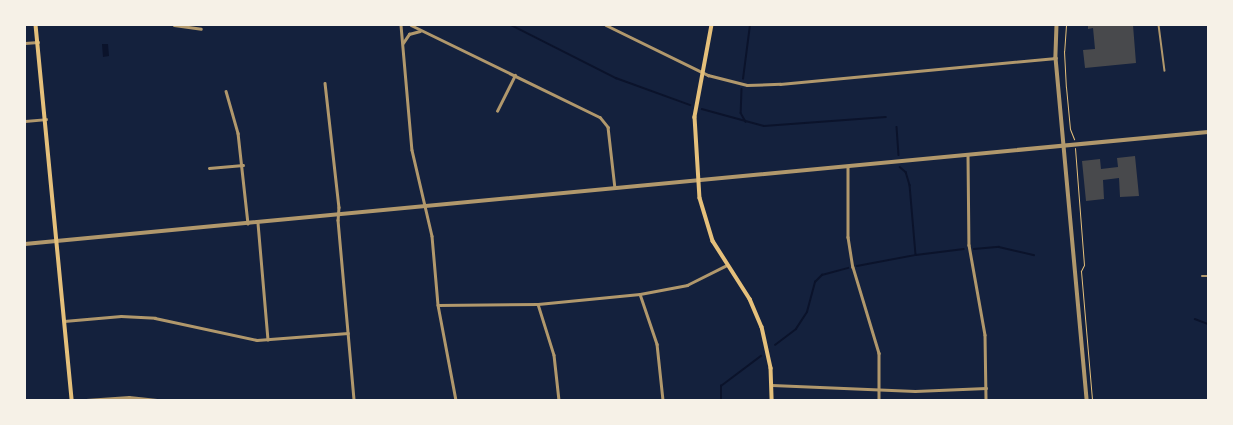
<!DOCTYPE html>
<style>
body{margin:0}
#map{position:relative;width:1233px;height:425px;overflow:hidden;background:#14213d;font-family:"Open Sans",sans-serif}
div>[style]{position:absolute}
.water>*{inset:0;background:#0b132b}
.stream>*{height:1.5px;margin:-0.75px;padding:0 0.75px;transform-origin:0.75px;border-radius:0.75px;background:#0b132b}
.building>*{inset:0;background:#48494c}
.path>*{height:1px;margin:-0.5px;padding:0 0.5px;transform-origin:0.5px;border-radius:0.5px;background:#e5c07b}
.service>*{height:1.5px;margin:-0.75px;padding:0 0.75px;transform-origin:0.75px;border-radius:0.75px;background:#b1986c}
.minor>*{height:2.5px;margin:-1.25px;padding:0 1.25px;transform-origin:1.25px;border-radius:1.25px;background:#b1986c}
.tertiary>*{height:3.5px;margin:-1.75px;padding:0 1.75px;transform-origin:1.75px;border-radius:1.75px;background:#b1986c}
.secondary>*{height:3.5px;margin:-1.75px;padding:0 1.75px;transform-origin:1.75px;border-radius:1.75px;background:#e5c07b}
span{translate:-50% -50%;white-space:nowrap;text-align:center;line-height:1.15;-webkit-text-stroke:4px #f6f1e7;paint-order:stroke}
.frame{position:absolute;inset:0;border:26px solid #f6f1e7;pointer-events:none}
</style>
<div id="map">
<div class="water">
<i style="clip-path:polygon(102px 44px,108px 44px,109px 56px,103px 57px)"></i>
</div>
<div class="stream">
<i style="left:511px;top:25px;width:118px;rotate:26.8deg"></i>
<i style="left:616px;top:78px;width:79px;rotate:20deg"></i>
<i style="left:743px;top:79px;width:54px;rotate:-82.6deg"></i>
<i style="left:742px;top:89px;width:24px;rotate:92deg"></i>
<i style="left:741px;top:113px;width:10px;rotate:61deg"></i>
<i style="left:702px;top:109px;width:64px;rotate:15.3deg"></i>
<i style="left:764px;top:126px;width:122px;rotate:-4.2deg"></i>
<i style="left:897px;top:127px;width:28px;rotate:86deg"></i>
<i style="left:900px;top:167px;width:8px;rotate:40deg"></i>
<i style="left:906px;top:172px;width:14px;rotate:73deg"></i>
<i style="left:910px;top:185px;width:70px;rotate:85.1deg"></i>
<i style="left:916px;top:255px;width:48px;rotate:-7.1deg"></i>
<i style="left:974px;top:249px;width:25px;rotate:-5deg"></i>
<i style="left:999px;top:247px;width:36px;rotate:13deg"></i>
<i style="left:857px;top:266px;width:60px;rotate:-10.6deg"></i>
<i style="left:1195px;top:319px;width:14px;rotate:21deg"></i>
<i style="left:775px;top:345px;width:26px;rotate:-37deg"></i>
<i style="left:796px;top:329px;width:20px;rotate:-57deg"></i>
<i style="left:807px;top:312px;width:31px;rotate:-75deg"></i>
<i style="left:815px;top:282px;width:10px;rotate:-45deg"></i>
<i style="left:822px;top:275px;width:27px;rotate:-15deg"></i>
<i style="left:721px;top:400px;width:14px;rotate:-90deg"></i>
<i style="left:721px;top:386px;width:50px;rotate:-36.9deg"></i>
</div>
<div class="building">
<i style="clip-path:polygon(1088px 25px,1133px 25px,1136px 63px,1085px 68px,1083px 50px,1095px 49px,1093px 28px,1088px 29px)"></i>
<i style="clip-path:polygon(1135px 156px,1139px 196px,1120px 197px,1119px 178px,1103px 180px,1104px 199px,1086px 201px,1082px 161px,1100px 159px,1101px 169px,1118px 167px,1117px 158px)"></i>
</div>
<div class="path">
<i style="left:1066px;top:25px;width:26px;rotate:94deg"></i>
<i style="left:1064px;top:51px;width:36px;rotate:87deg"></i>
<i style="left:1066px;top:87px;width:42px;rotate:84.6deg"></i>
<i style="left:1070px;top:129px;width:11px;rotate:68deg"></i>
<i style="left:1075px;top:148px;width:117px;rotate:85.6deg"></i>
<i style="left:1084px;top:265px;width:7px;rotate:117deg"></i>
<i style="left:1081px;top:271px;width:129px;rotate:85.1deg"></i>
</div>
<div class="service">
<i style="left:1159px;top:25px;width:46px;rotate:82.6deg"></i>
</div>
<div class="minor">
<i style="left:174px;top:25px;width:27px;rotate:8deg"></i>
<i style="left:401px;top:25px;width:125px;rotate:85deg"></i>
<i style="left:412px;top:150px;width:88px;rotate:76.9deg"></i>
<i style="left:432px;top:236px;width:69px;rotate:85deg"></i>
<i style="left:438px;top:305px;width:97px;rotate:79.3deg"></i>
<i style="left:411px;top:25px;width:210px;rotate:26deg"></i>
<i style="left:600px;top:117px;width:13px;rotate:51deg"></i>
<i style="left:608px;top:127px;width:61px;rotate:83.5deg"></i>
<i style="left:606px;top:25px;width:114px;rotate:26.1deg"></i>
<i style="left:708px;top:75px;width:40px;rotate:14.4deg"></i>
<i style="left:747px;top:85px;width:33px;rotate:-2deg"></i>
<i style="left:780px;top:84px;width:277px;rotate:-5.4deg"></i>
<i style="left:25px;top:43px;width:13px;rotate:-4deg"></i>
<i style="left:403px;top:43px;width:11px;rotate:-56deg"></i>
<i style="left:409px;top:34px;width:11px;rotate:-15deg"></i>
<i style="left:325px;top:83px;width:125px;rotate:83.6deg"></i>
<i style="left:339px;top:207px;width:13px;rotate:94deg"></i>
<i style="left:338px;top:220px;width:181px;rotate:84.9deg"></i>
<i style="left:226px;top:91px;width:44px;rotate:74.1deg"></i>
<i style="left:238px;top:133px;width:91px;rotate:83.7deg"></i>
<i style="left:497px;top:111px;width:40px;rotate:-63.4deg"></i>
<i style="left:25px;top:121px;width:21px;rotate:-5deg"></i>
<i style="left:968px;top:155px;width:90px;rotate:89.4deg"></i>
<i style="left:969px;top:245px;width:91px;rotate:79.9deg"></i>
<i style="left:985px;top:335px;width:65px;rotate:89.1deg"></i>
<i style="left:848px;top:167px;width:70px;rotate:90deg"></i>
<i style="left:848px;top:237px;width:30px;rotate:81deg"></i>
<i style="left:853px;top:267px;width:90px;rotate:73.2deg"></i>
<i style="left:879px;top:353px;width:47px;rotate:90deg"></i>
<i style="left:209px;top:168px;width:34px;rotate:-5deg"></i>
<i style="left:258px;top:223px;width:117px;rotate:85.1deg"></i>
<i style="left:1202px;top:276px;width:6px"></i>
<i style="left:640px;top:294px;width:53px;rotate:71.2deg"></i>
<i style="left:657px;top:344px;width:56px;rotate:83.9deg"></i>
<i style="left:538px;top:304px;width:53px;rotate:72.6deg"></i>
<i style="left:554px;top:355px;width:45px;rotate:83.7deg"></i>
<i style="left:438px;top:305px;width:100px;rotate:-0.6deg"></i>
<i style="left:538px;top:304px;width:102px;rotate:-5.6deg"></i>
<i style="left:640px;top:294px;width:48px;rotate:-10.8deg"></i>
<i style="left:687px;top:285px;width:45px;rotate:-26.6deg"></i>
<i style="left:64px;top:321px;width:57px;rotate:-5deg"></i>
<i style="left:121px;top:316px;width:34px;rotate:3deg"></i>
<i style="left:155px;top:318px;width:104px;rotate:12.2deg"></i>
<i style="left:257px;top:340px;width:91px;rotate:-4.4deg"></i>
<i style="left:772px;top:385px;width:143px;rotate:2.4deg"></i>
<i style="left:915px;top:391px;width:71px;rotate:-2.4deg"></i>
<i style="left:86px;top:400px;width:43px;rotate:-4deg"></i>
<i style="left:129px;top:397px;width:30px;rotate:6deg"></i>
</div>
<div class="tertiary">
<i style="left:1057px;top:25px;width:33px;rotate:92deg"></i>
<i style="left:1056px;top:58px;width:343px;rotate:84.8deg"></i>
<i style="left:25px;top:244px;width:1188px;rotate:-5.41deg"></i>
</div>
<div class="secondary">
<i style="left:36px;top:25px;width:377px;rotate:84.5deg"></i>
<i style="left:712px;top:25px;width:94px;rotate:100.5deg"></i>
<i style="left:695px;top:117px;width:81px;rotate:86.5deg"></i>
<i style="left:700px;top:198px;width:45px;rotate:73.2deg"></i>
<i style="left:713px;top:241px;width:69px;rotate:57.5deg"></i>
<i style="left:750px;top:299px;width:30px;rotate:67deg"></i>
<i style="left:762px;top:327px;width:42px;rotate:77.6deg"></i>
<i style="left:771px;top:368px;width:32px;rotate:88deg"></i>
</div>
<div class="frame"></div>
</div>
